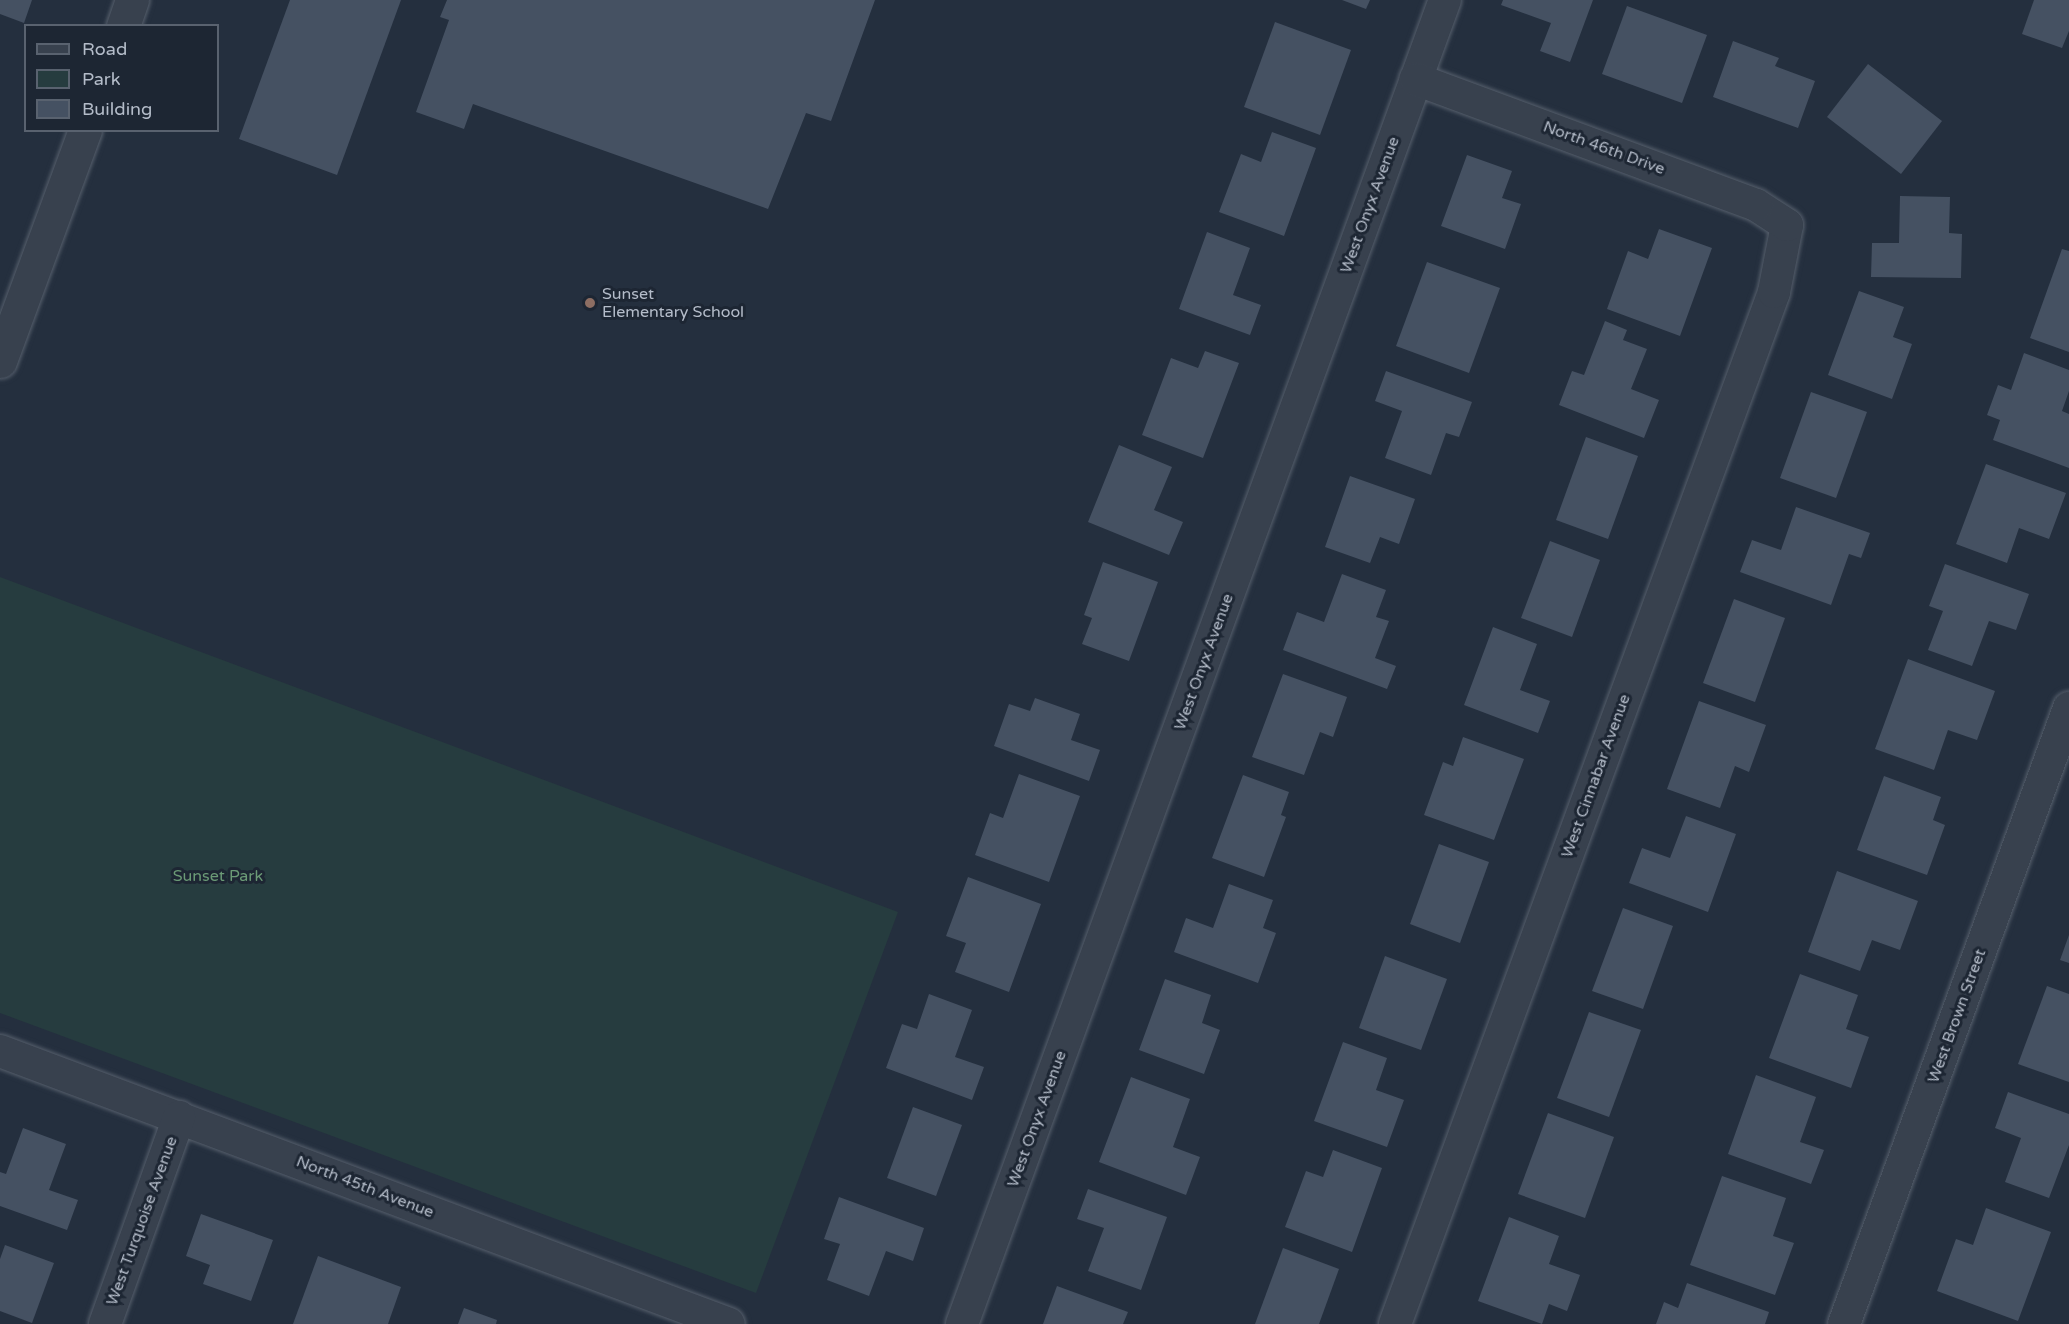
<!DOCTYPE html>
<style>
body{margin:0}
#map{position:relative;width:2069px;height:1324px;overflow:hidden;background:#242f3e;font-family:"Varela Round",sans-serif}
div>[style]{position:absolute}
.green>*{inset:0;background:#263c3f}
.building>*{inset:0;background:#455162}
.roads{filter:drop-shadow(0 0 2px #565f6c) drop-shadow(0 0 2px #565f6c)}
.minor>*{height:32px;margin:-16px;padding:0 16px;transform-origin:16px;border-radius:16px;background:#38414e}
.tertiary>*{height:33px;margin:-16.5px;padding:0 16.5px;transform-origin:16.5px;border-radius:16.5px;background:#38414e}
.dots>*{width:16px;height:16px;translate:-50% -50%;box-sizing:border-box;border:3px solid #1d2633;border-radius:50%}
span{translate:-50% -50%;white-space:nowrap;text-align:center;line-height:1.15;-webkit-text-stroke:6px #1d2633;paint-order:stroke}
.street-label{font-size:16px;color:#b4bcc9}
.poi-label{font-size:16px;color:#b4bcc9}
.left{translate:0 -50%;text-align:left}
.park-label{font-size:16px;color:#6b9a76}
.legend{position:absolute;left:24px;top:24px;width:195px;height:108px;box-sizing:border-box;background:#1d2633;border:2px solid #59626f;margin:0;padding:8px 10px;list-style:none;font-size:18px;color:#b4bcc9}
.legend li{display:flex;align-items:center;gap:12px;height:30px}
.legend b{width:30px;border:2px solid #59626f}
</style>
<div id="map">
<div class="green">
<i style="clip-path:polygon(0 577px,898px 912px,756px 1293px,0 1013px)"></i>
</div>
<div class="building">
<i style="clip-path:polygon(0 0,32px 0,24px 23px,0 14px)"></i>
<i style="clip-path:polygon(290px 0,401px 0,337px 175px,239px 139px)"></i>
<i style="clip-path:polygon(447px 0,875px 0,831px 121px,806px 113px,768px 209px,473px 104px,464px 129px,416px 112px,449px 20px,440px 17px)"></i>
<i style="clip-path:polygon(1342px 0,1370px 0,1366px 9px)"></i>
<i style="clip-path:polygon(1503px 0,1593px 0,1570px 62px,1540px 51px,1551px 23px,1501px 5px)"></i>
<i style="clip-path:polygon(2034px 0,2069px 0,2069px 31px,2062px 48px,2022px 34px)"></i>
<i style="clip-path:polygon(1627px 6px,1707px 35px,1682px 103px,1602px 74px)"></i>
<i style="clip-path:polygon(1275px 22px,1351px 50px,1320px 135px,1244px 107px)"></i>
<i style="clip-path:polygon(1733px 41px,1779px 58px,1775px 66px,1815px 81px,1798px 128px,1713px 97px)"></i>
<i style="clip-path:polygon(1868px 64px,1942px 121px,1901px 174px,1827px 117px)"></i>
<i style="clip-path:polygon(1272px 132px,1316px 148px,1284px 236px,1219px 212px,1241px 154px,1261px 162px)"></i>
<i style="clip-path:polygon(1467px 155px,1512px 171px,1502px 198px,1521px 204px,1505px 249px,1441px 226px)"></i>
<i style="clip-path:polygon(1900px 196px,1950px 197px,1949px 233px,1962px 234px,1961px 278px,1871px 277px,1872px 243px,1899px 243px)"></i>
<i style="clip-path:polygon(1659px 229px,1712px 248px,1680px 336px,1607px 309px,1628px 251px,1648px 259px)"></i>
<i style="clip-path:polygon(1207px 232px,1250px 248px,1233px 295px,1261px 305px,1250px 335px,1179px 309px)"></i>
<i style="clip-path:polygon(2062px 249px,2069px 251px,2069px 352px,2030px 338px)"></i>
<i style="clip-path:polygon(1427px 262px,1500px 288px,1469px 373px,1396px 346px)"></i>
<i style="clip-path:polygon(1859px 291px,1904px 307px,1893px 337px,1912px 344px,1892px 399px,1828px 375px)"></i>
<i style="clip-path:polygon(1605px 321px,1627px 330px,1623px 340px,1647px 349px,1631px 389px,1659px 400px,1644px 438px,1559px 405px,1572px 371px,1584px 375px)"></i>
<i style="clip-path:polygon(1205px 351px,1239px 363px,1203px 458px,1142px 435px,1171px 358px,1198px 368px)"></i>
<i style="clip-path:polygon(2024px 353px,2069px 370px,2069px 391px,2062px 411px,2069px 414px,2069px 468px,1993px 440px,2000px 420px,1987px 415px,1998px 385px,2011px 390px)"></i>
<i style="clip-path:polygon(1386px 371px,1472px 402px,1459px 437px,1446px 433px,1431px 475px,1385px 458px,1402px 411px,1375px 401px)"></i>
<i style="clip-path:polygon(1811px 392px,1867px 412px,1836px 498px,1780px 478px)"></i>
<i style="clip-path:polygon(1586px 437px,1638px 456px,1608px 539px,1556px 520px)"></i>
<i style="clip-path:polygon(1119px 445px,1172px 467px,1154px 510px,1183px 522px,1169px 555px,1088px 522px)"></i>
<i style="clip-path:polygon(1986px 464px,2066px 493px,2049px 539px,2019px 528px,2007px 563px,1956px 544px)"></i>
<i style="clip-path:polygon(1350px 476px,1415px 499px,1399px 544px,1380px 537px,1370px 563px,1325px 547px)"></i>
<i style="clip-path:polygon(1796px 507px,1870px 533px,1861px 558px,1849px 554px,1831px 605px,1740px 572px,1752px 540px,1781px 550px)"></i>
<i style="clip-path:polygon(1550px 541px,1600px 560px,1572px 637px,1521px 618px)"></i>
<i style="clip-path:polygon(1103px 562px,1158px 582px,1129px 661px,1082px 644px,1092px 618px,1084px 615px)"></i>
<i style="clip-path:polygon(1945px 564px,2029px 594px,2016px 630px,1989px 621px,1972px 666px,1928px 650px,1943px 611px,1929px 606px)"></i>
<i style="clip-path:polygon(1342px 574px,1386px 590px,1376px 617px,1389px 621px,1375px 658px,1396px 666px,1387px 689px,1283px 650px,1297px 612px,1324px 622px)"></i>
<i style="clip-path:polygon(1734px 599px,1785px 618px,1755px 702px,1703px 683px)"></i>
<i style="clip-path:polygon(1493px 627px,1537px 644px,1520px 690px,1550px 701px,1538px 733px,1464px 705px)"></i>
<i style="clip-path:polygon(1908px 659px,1995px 691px,1977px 740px,1948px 730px,1934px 770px,1875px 749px)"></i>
<i style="clip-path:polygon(1283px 674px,1347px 697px,1333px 737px,1320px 732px,1304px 775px,1252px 757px)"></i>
<i style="clip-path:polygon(1035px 698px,1080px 714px,1071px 740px,1100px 750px,1089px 781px,994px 746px,1009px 704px,1030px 711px)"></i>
<i style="clip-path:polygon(1699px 701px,1766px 725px,1749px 772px,1735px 766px,1720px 808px,1667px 789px)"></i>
<i style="clip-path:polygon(1463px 737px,1524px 759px,1494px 840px,1424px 815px,1443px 762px,1453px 766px)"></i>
<i style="clip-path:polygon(1019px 774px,1080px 796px,1049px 882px,975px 855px,990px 813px,1003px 818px)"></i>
<i style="clip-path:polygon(1243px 775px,1289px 792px,1281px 815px,1286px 817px,1264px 877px,1212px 858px)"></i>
<i style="clip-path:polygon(1884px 776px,1941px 797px,1933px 820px,1945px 825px,1927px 875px,1857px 850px)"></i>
<i style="clip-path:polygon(1686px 816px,1736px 834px,1708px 912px,1629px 883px,1642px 848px,1670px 858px)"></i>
<i style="clip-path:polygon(1439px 844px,1489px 862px,1460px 943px,1410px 924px)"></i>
<i style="clip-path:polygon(1837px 871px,1918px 901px,1900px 950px,1872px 940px,1860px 971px,1808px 952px)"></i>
<i style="clip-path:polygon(968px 877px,1041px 904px,1009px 992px,955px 972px,966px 943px,946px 936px)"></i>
<i style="clip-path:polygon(1229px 884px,1273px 900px,1263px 928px,1276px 933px,1258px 983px,1174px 952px,1186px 918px,1213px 928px)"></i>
<i style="clip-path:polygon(1623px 908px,1673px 926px,1643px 1009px,1592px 991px)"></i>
<i style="clip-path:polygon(2069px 935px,2069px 963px,2060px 960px)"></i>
<i style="clip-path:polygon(1385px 956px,1447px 979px,1421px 1050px,1359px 1028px)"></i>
<i style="clip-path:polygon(1800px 974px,1858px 995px,1846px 1029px,1869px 1037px,1851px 1088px,1769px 1058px)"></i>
<i style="clip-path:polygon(1165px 979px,1211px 995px,1202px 1023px,1220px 1030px,1204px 1074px,1139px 1050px)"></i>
<i style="clip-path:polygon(2047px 986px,2069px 994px,2069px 1082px,2018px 1064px)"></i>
<i style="clip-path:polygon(929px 994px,972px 1010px,955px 1057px,984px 1067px,972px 1100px,886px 1068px,902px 1024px,917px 1029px)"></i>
<i style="clip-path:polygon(1589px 1012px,1641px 1030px,1609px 1117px,1557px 1098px)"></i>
<i style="clip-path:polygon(1343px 1042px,1387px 1058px,1376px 1090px,1404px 1100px,1387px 1147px,1314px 1121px)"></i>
<i style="clip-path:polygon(1756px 1075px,1816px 1097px,1800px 1142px,1824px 1150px,1811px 1184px,1728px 1154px)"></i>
<i style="clip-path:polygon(1131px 1077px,1190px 1099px,1173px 1147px,1200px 1157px,1186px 1195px,1099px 1162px)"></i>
<i style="clip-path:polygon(2008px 1092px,2069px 1114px,2069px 1145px,2049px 1198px,2005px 1182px,2021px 1138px,1995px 1128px)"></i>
<i style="clip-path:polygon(913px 1107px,962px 1125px,936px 1196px,887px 1178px)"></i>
<i style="clip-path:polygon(1548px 1113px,1614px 1137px,1585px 1218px,1518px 1194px)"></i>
<i style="clip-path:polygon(23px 1128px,66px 1144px,49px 1190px,78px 1200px,67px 1230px,0 1206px,0 1172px,6px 1174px)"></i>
<i style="clip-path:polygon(1333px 1150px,1382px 1168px,1352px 1252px,1285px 1227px,1306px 1171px,1323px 1177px)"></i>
<i style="clip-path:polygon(1722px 1176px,1786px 1198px,1773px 1236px,1794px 1243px,1775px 1295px,1690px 1265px)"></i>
<i style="clip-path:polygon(1088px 1189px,1167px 1217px,1141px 1290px,1088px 1271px,1104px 1228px,1077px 1219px)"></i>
<i style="clip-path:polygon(839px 1197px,924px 1228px,913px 1261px,886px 1251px,869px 1296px,827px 1280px,840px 1244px,824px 1239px)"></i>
<i style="clip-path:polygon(1986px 1208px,2051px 1232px,2018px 1321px,1937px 1291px,1956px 1239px,1973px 1245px)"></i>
<i style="clip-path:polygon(201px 1214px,273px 1240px,251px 1301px,203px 1284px,210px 1265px,186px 1256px)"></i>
<i style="clip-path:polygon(1509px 1217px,1559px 1236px,1549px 1264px,1580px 1275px,1567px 1311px,1549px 1304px,1542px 1324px,1478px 1301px)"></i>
<i style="clip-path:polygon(5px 1245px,54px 1263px,32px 1323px,0 1311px,0 1259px)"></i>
<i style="clip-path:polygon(1283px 1248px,1339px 1269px,1319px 1324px,1255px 1324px)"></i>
<i style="clip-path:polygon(318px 1256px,401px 1287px,388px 1324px,293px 1324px)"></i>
<i style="clip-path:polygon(1687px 1283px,1769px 1312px,1765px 1324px,1656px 1324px,1664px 1302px,1678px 1308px)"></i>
<i style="clip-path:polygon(1057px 1286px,1128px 1312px,1123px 1324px,1043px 1324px)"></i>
<i style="clip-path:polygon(464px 1308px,497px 1320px,496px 1324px,458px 1324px)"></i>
</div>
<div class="roads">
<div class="minor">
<i style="left:0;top:1051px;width:778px;rotate:20.53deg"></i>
<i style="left:105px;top:1324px;width:220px;rotate:-70.3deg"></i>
<i style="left:962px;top:1324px;width:1409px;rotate:-69.96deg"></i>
<i style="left:1395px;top:1324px;width:1099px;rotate:-69.83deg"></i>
<i style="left:1774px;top:292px;width:68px;rotate:-79deg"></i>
<i style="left:1787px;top:225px;width:37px;rotate:-147deg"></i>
<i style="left:1756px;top:205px;width:363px;rotate:-159.7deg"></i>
<i style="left:1844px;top:1324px;width:656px;rotate:-69.93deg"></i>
</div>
<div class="tertiary">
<i style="left:123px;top:26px;width:28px;rotate:-71deg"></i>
<i style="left:0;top:361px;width:246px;rotate:-69.8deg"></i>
</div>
</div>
<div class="dots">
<i style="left:590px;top:303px;background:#8d6e63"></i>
</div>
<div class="street-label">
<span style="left:1604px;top:148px;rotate:20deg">North 46th Drive</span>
<span style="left:1370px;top:205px;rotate:-70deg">West Onyx Avenue</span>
<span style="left:1204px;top:662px;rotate:-70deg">West Onyx Avenue</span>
<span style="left:1596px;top:776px;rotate:-70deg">West Cinnabar Avenue</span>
<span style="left:1957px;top:1016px;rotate:-70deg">West Brown Street</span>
<span style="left:1037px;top:1119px;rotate:-70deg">West Onyx Avenue</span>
<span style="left:365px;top:1187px;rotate:21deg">North 45th Avenue</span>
<span style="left:142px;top:1221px;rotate:-70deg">West Turquoise Avenue</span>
</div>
<div class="poi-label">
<span class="left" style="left:602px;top:303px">Sunset<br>Elementary School</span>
</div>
<div class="park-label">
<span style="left:218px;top:876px">Sunset Park</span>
</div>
<ul class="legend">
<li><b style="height:8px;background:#38414e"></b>Road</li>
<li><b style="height:16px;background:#263c3f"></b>Park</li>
<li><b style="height:16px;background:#455162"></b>Building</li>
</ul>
</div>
